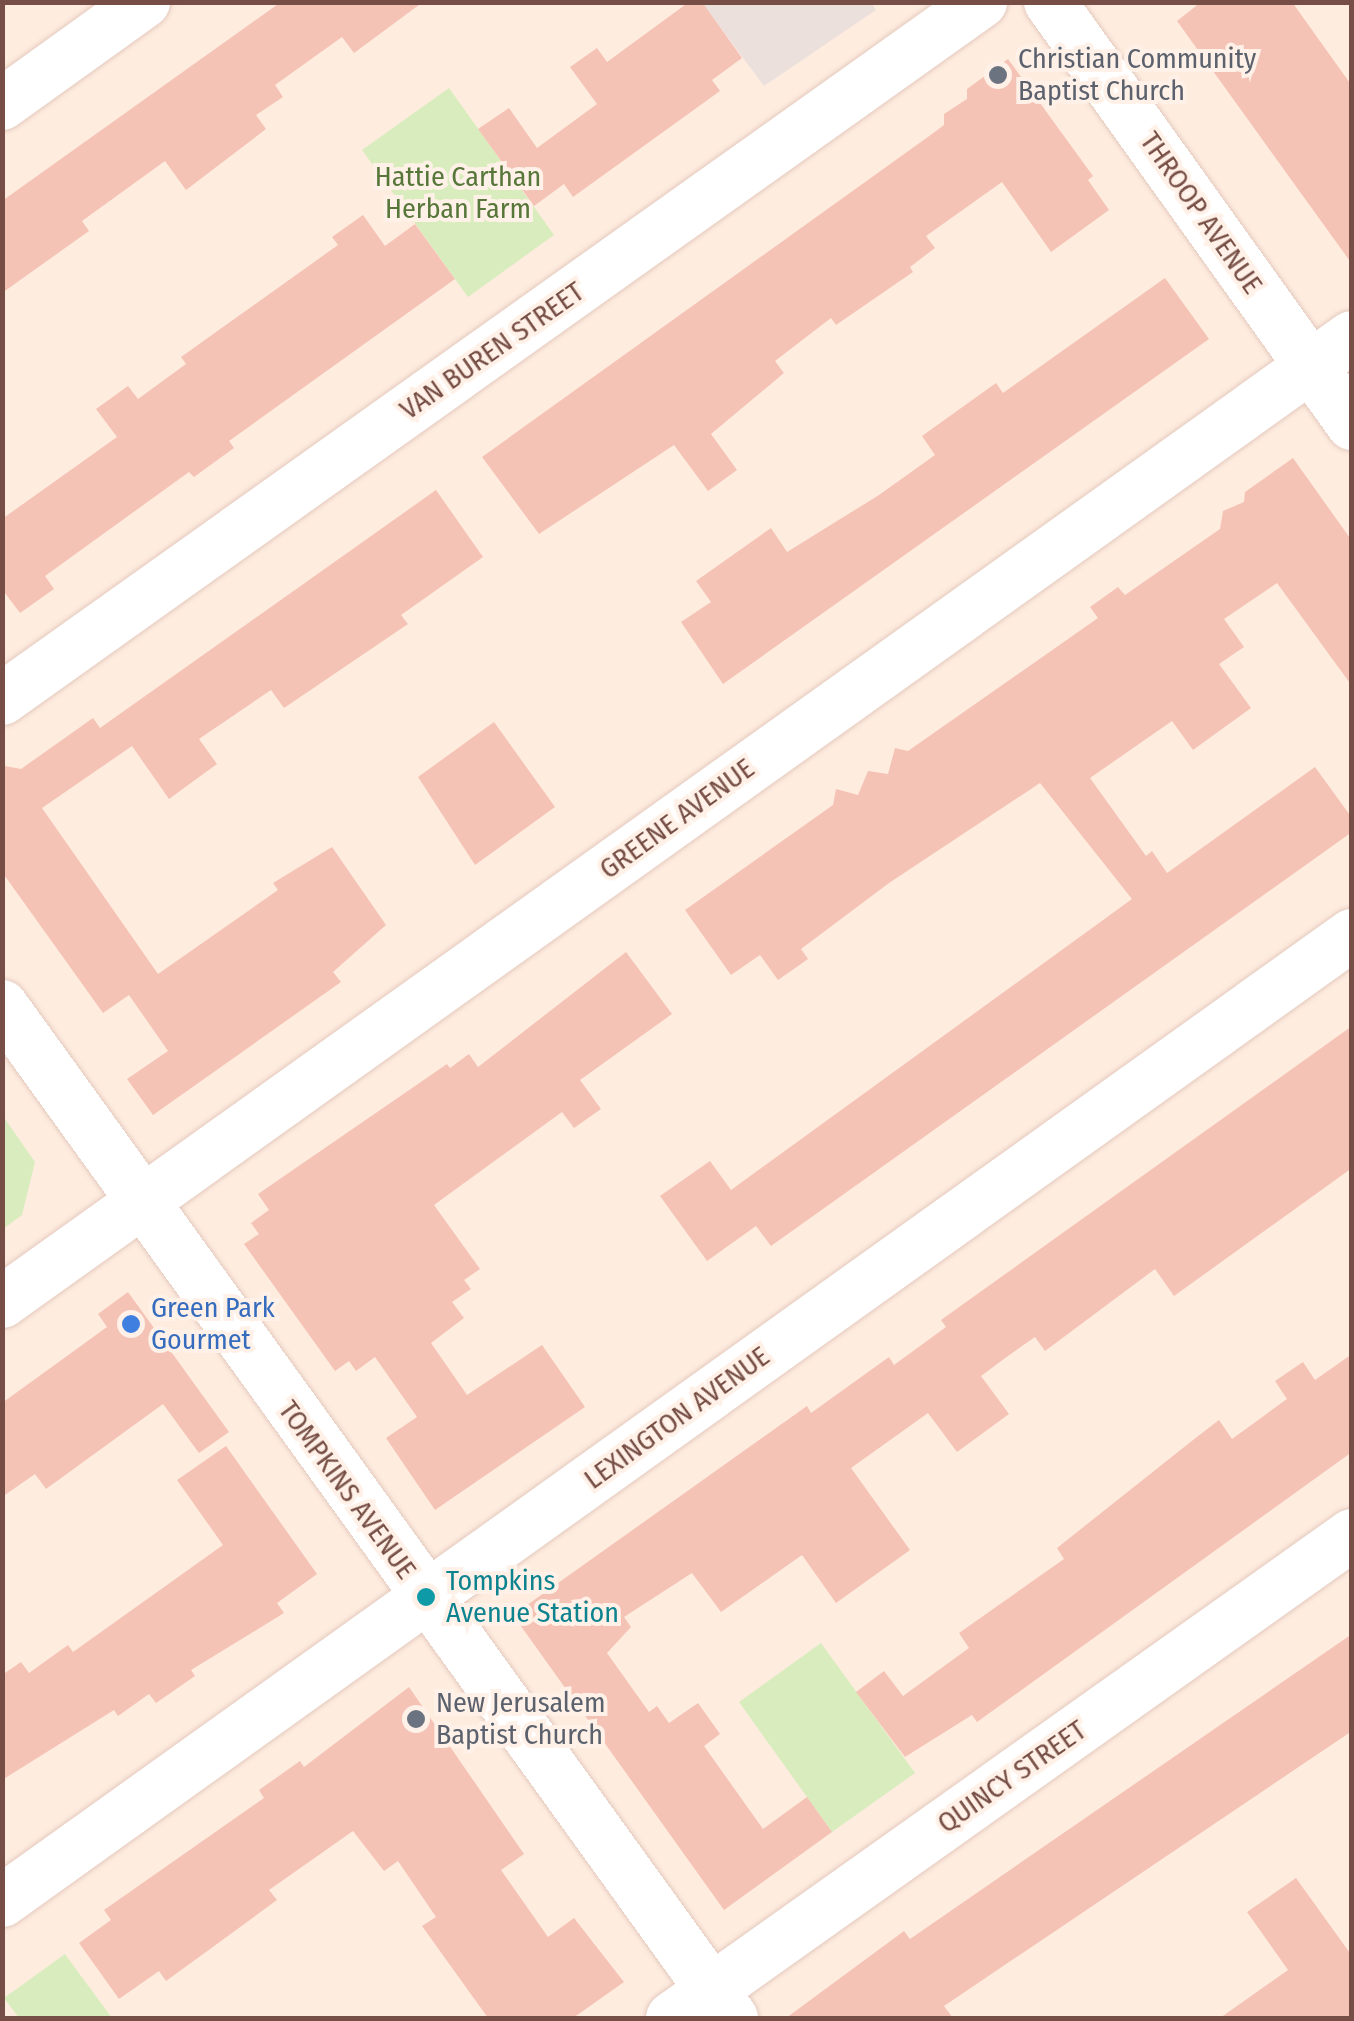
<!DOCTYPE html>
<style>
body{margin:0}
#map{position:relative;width:1354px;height:2021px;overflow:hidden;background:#feecdf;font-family:"Fira Sans Condensed",sans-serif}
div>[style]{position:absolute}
.industrial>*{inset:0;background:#ece0dc}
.green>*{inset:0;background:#d9ecbd}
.building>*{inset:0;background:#f5c3b5}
.roads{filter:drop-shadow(0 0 2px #e4c9be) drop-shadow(0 0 2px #e4c9be)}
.minor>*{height:52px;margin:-26px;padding:0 26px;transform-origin:26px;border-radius:26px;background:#fff}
.dots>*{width:28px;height:28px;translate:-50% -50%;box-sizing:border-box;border:5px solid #fff1e7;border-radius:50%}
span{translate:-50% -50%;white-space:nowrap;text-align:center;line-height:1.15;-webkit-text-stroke:8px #fff1e7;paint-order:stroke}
.worship-label{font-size:28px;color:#5b616d}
.left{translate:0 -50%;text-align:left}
.park-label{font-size:28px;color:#57773a}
.street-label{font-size:28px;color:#764e45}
.shop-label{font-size:28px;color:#366cbe}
.culture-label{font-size:28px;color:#0d838f}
.frame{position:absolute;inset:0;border:5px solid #764e45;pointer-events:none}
</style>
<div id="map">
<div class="industrial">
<i style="clip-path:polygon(871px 2px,876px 10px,764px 86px,702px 3px)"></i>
</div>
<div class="green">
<i style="clip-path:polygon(449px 88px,554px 235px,468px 297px,362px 150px)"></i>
<i style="clip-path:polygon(3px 1116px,35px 1162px,22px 1215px,3px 1229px)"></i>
<i style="clip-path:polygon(821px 1643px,915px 1773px,832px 1832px,739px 1702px)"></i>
<i style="clip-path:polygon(65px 1954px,81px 1976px,112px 2018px,19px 2018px,4px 1998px)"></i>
</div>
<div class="building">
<i style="clip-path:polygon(281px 2px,423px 2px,354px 53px,342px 37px,275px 85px,283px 97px,256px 115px,266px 129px,186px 190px,165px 161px,82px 221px,89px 231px,2px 293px,2px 201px)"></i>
<i style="clip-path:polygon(689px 2px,702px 2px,742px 58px,712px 80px,720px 91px,573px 197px,564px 184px,534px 206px,478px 129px,509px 108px,537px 148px,597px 104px,570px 67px,597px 48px,607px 62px)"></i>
<i style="clip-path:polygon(1201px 2px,1292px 2px,1352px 86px,1352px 264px,1177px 21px)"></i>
<i style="clip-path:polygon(1008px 59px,1093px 176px,1088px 180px,1109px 210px,1051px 252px,1002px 182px,926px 236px,935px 248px,910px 267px,913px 272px,836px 325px,831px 318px,775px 361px,784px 373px,711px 434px,737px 470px,708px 491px,674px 445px,539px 534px,482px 457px,932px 134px,944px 125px,944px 114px,967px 99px,967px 89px)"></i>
<i style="clip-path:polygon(363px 215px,385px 246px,415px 224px,455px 279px,229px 441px,234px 448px,194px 477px,189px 472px,45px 576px,54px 589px,20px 613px,2px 589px,2px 519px,117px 437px,96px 409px,128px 386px,138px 399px,186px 364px,181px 357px,338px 245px,332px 237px)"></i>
<i style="clip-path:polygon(1165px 278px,1209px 339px,723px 684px,681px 622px,711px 602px,696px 581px,771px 528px,787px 552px,879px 495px,935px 455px,922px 436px,996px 383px,1003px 393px)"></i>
<i style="clip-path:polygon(1293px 458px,1352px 541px,1352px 686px,1277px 583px,1224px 619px,1244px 647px,1219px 664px,1251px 708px,1193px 750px,1172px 721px,1090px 778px,1146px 856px,1152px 851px,1167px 873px,1315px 767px,1352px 818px,1352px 832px,771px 1246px,756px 1226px,707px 1261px,660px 1196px,710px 1161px,731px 1190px,1132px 899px,1040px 783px,889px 883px,801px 949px,808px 959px,778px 980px,760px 955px,731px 975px,685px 910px,833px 805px,836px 789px,858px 795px,868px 771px,888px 774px,895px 748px,908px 751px,1098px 618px,1090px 607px,1118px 587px,1125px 595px,1220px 529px,1223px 511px,1244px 502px,1245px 492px)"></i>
<i style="clip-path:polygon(436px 490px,483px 557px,401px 615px,408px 624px,284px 708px,271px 690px,199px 739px,217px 764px,169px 799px,132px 746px,42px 808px,158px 974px,278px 890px,273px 883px,332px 847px,386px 925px,333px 972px,341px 982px,153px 1115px,127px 1079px,168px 1051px,129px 995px,103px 1013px,2px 872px,5px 766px,21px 769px,93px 718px,100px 728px)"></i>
<i style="clip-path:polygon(494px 722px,555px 807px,475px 865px,418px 777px)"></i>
<i style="clip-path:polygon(626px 952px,672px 1014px,580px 1080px,601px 1109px,574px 1128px,562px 1112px,434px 1205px,480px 1269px,464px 1280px,471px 1289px,452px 1302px,464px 1318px,431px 1343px,467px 1395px,542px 1345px,585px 1407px,435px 1510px,386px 1438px,417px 1417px,375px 1357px,356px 1371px,349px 1361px,335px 1371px,244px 1244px,259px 1234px,251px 1223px,269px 1210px,258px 1194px,447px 1064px,450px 1068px,469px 1054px,478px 1067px)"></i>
<i style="clip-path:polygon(1352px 1026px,1352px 1168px,1174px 1296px,1155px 1269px,1045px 1351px,1035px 1337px,1008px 1356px,981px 1376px,1009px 1414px,957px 1452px,928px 1413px,851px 1468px,910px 1550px,836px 1603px,802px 1555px,721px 1612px,692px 1573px,624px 1617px,631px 1627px,607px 1653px,649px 1712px,657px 1706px,669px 1723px,698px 1703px,720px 1734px,704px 1746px,763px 1829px,807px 1797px,832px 1832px,724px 1910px,513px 1615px,807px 1406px,811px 1413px,889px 1357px,894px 1365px,946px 1327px,941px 1320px)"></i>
<i style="clip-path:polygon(128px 1292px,229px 1432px,199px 1453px,163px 1404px,46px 1489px,35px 1474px,2px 1497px,2px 1403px,107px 1327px,98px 1314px)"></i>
<i style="clip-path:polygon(1352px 1354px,1352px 1452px,977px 1722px,972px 1715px,905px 1757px,856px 1692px,884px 1671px,903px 1696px,969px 1648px,959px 1633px,1064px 1559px,1057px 1548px,1193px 1440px,1219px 1420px,1232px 1439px,1287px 1399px,1275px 1381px,1303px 1362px,1315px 1380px)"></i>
<i style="clip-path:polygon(226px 1446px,317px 1574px,277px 1603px,284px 1613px,191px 1670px,195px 1676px,156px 1703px,149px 1694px,118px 1716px,114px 1710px,2px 1780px,2px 1675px,21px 1662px,29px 1673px,68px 1645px,73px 1652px,223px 1545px,177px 1480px)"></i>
<i style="clip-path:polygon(1352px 1634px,1352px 1731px,944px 2006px,953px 2018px,786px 2018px,904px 1931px,910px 1939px)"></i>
<i style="clip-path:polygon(409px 1687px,524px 1854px,501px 1870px,548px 1937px,574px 1918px,624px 1982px,573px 2018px,488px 2018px,422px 1926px,436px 1917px,398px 1861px,384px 1871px,353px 1831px,269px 1890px,277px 1900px,206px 1952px,166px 1981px,159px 1971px,119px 1999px,79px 1943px,111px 1920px,104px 1910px,264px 1798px,259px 1790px,300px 1761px,304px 1767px)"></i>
<i style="clip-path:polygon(1296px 1878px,1352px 1956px,1352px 2018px,1220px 2018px,1288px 1970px,1247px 1912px)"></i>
</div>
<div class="roads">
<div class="minor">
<i style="left:1050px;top:2px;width:519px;rotate:54.41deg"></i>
<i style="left:2px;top:104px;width:175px;rotate:-35.7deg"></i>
<i style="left:2px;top:699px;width:1202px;rotate:-35.45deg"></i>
<i style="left:2px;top:1006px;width:1248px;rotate:54.2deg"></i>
<i style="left:2px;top:1302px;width:1659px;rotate:-35.56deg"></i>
<i style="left:2px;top:1901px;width:1660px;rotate:-35.59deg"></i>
<i style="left:672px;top:2018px;width:834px;rotate:-35.39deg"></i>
</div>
</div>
<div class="dots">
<i style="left:998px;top:75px;background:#6b7280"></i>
<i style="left:131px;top:1324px;background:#3f7fe0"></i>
<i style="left:426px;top:1597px;background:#0f9aa8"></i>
<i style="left:416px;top:1719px;background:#6b7280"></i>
</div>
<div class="worship-label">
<span class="left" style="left:1018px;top:75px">Christian Community<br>Baptist Church</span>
<span class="left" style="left:436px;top:1719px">New Jerusalem<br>Baptist Church</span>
</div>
<div class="park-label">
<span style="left:458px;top:193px">Hattie Carthan<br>Herban Farm</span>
</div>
<div class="street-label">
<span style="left:1201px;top:213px;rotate:55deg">THROOP AVENUE</span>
<span style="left:492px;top:351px;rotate:-35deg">VAN BUREN STREET</span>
<span style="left:677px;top:819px;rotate:-36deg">GREENE AVENUE</span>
<span style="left:677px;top:1418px;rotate:-36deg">LEXINGTON AVENUE</span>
<span style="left:347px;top:1490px;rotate:54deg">TOMPKINS AVENUE</span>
<span style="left:1012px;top:1777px;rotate:-35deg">QUINCY STREET</span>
</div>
<div class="shop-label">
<span class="left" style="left:151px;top:1324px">Green Park<br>Gourmet</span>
</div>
<div class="culture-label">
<span class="left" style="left:446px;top:1597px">Tompkins<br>Avenue Station</span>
</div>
<div class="frame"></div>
</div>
